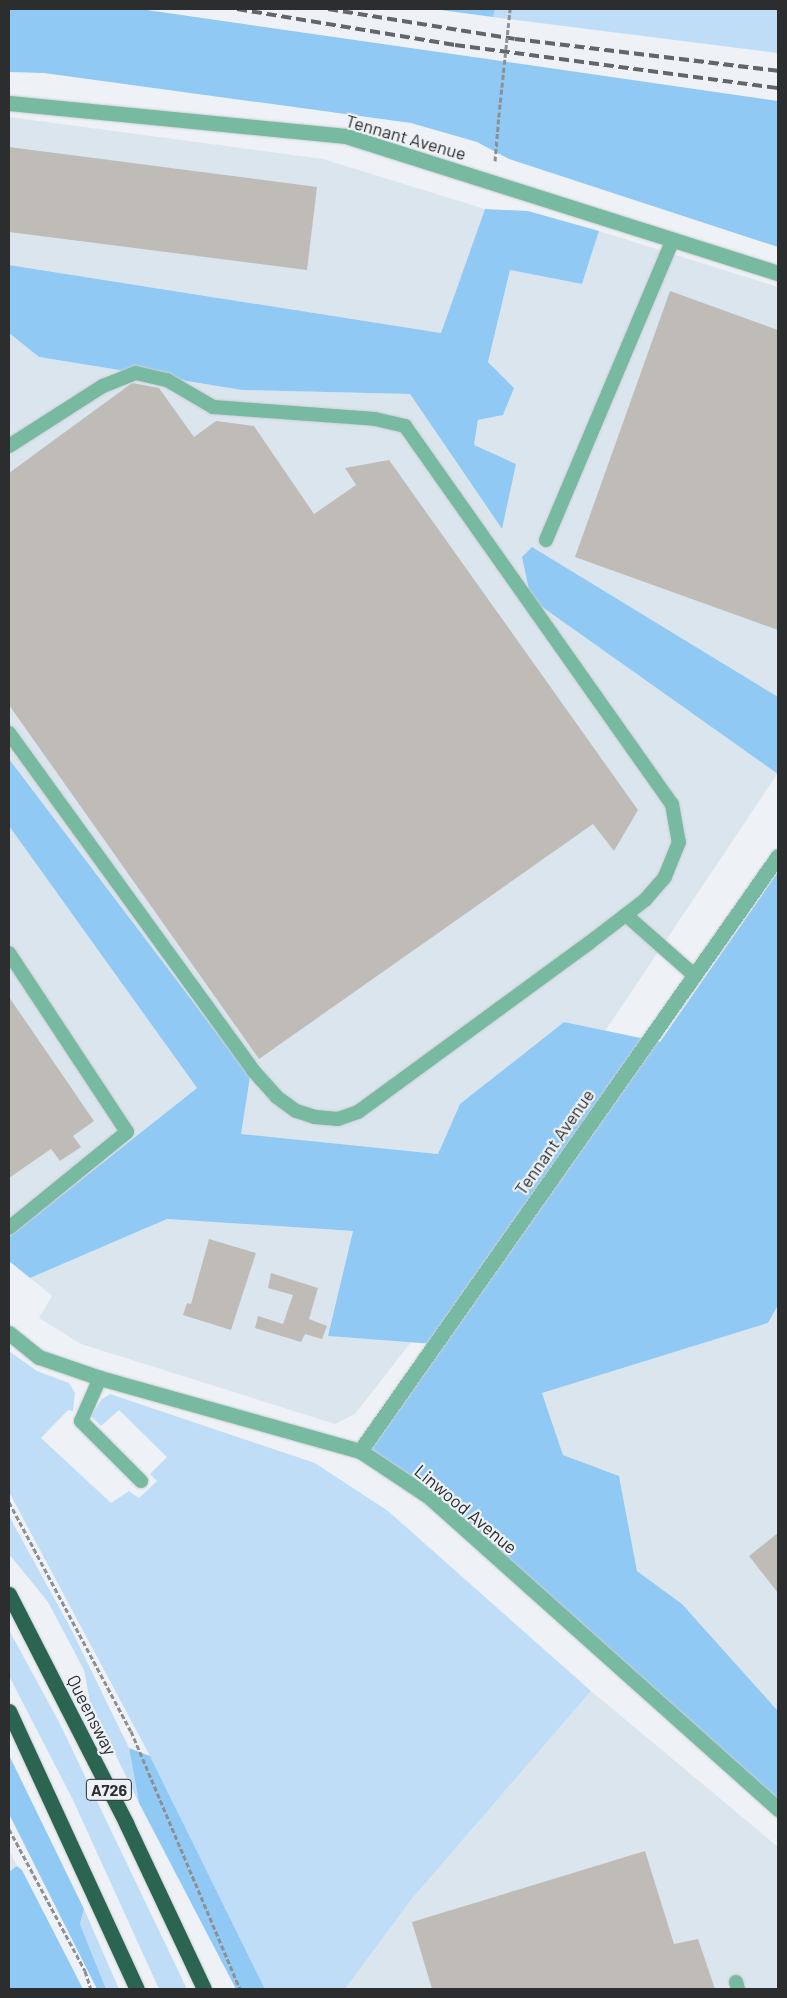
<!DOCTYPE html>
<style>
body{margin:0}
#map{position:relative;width:787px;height:1998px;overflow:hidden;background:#eef2f6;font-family:Barlow,sans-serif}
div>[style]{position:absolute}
.built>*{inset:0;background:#dbe5ed}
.green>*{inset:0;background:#bfddf6}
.forest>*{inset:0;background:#91c9f5}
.building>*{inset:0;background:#bfbcb8}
.path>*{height:3px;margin-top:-1.5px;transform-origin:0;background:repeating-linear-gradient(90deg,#8d9093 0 5px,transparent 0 7.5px)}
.roads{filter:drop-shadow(0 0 1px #cbcfd2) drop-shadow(0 0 1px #cbcfd2)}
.lane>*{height:14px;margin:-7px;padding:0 7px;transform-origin:7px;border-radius:7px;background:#78b9a1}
.street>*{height:15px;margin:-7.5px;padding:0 7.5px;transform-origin:7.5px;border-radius:7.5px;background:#78b9a1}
.highway>*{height:15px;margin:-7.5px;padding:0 7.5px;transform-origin:7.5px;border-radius:7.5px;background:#2c6452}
.rail>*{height:4px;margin-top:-2px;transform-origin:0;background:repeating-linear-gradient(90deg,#636668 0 10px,transparent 0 15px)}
.path-bridge>*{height:3px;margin-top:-1.5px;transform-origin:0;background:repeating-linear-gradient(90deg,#8d9093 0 5px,transparent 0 7.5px)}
span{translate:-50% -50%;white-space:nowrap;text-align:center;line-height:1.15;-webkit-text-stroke:4.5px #eef2f6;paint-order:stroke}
.shield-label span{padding:1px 4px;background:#eef2f6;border:1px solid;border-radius:4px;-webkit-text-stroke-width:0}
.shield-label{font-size:16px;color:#2b2d2e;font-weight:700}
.street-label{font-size:18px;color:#2b2d2e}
.frame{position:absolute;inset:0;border:10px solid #2b2d2e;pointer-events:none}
</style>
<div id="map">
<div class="built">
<i style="clip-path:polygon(9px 117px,323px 159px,485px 209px,441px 333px,9px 265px)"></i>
<i style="clip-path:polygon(599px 231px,778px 287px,778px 773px,605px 1031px,564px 1022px,460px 1104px,438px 1154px,240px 1134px,250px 1077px,9px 759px,9px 333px,39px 357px,242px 390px,410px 394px,501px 528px,474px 445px,478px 420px,503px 415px,488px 362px,510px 270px,582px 284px)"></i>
<i style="clip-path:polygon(9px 826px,197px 1088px,9px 1237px)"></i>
<i style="clip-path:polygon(167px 1219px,353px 1231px,328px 1336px,411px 1342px,355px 1414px,335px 1424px,81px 1344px,39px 1318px,52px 1296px,30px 1278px)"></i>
<i style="clip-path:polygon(778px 1305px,778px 1711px,682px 1604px,637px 1571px,619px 1476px,563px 1455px,542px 1393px,768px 1323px)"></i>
<i style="clip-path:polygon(591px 1691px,778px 1847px,778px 1989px,345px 1989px,411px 1900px)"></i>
<i style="clip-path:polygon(9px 1850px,17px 1866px,9px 1872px)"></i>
</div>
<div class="green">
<i style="clip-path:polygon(495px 9px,778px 9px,778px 53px,493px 17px)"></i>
<i style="clip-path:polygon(9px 1351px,37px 1371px,69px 1383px,75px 1393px,73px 1411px,68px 1410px,41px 1438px,111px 1503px,129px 1491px,139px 1498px,157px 1481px,150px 1474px,167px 1457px,119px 1410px,101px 1426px,91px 1416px,102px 1399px,110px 1394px,315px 1463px,388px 1511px,591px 1691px,411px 1900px,345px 1989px,265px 1989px,150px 1756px,9px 1492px)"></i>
<i style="clip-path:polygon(9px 1516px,71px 1629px,129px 1748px,139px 1803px,90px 1702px,84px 1670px,48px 1602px,9px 1554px)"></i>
<i style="clip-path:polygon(9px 1630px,59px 1722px,187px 1989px,159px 1989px,73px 1800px,9px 1676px)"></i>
<i style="clip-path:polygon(84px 1909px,119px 1989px,106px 1989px,80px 1924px)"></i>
</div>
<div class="forest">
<i style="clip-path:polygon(9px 9px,140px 9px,778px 101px,778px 247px,509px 159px,477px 142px,411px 123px,44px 73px,9px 72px)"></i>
<i style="clip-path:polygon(433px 9px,495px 9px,493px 17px)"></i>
<i style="clip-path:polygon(485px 209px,528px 211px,599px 231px,582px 284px,510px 270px,488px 362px,514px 388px,503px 415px,478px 420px,474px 445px,516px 464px,502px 529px,410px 394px,242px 390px,39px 357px,9px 333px,9px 265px,441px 333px)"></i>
<i style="clip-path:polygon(532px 547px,778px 697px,778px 774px,531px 599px,522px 557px)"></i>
<i style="clip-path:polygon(9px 759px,250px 1077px,241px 1134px,438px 1154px,460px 1104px,564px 1022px,660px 1042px,778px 872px,778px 1305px,768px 1323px,542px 1393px,563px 1455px,619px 1476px,637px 1571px,682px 1604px,778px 1711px,778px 1809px,428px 1496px,360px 1451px,434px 1344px,328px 1336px,353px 1231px,167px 1219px,30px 1278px,9px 1261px,9px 1237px,197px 1088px,9px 826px)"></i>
<i style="clip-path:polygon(129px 1748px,150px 1756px,265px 1989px,236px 1989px,139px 1803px)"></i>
<i style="clip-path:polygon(9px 1755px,84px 1909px,80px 1924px,106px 1989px,97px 1989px,9px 1814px)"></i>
<i style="clip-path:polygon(17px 1866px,22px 1870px,83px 1989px,9px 1989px,9px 1872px)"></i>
</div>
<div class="building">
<i style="clip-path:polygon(9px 147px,317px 187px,307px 270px,9px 232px)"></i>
<i style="clip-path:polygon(670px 291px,778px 330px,778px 630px,575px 557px)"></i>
<i style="clip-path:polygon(132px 383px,159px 388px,194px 437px,216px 421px,254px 426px,314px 514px,356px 485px,345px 468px,389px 460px,638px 810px,614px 851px,593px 824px,259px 1059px,9px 705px,9px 473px)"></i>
<i style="clip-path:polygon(9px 997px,94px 1121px,73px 1136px,81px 1147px,60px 1161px,51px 1149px,9px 1178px)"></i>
<i style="clip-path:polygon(209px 1239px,256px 1253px,231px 1330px,183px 1315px,187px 1303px,191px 1304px)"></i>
<i style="clip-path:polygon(271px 1273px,318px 1288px,309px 1319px,327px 1326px,322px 1339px,305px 1334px,301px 1342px,255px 1328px,258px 1316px,283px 1324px,293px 1295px,268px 1288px)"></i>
<i style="clip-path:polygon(778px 1533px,778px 1593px,749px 1556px)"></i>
<i style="clip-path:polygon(645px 1851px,674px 1944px,698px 1939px,715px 1989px,432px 1989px,412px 1922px)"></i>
</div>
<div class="path">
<i style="left:495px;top:161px;width:37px;rotate:-85deg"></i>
<i style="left:9px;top:1502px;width:259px;rotate:62deg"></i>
<i style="left:131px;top:1731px;width:280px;rotate:67.1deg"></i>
<i style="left:9px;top:1829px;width:161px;rotate:61.8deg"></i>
<i style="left:85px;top:1971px;width:19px;rotate:72deg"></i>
</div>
<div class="roads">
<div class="lane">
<i style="left:9px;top:446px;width:112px;rotate:-32.6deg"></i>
<i style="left:103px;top:386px;width:35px;rotate:-22deg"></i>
<i style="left:136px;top:373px;width:32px;rotate:13deg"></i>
<i style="left:167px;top:380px;width:53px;rotate:30.4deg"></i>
<i style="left:213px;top:407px;width:162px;rotate:4.2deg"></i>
<i style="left:375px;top:419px;width:31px;rotate:13deg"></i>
<i style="left:405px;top:426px;width:463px;rotate:54.8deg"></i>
<i style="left:672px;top:804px;width:39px;rotate:80deg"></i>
<i style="left:679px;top:842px;width:38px;rotate:112deg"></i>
<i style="left:665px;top:877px;width:30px;rotate:131deg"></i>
<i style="left:645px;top:900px;width:71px;rotate:142.5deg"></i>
<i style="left:589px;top:943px;width:286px;rotate:143.8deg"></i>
<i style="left:358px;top:1112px;width:21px;rotate:161deg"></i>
<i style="left:338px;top:1119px;width:23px;rotate:-175deg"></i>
<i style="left:315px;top:1117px;width:20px;rotate:-162deg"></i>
<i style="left:296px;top:1111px;width:24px;rotate:-144deg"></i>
<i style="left:277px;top:1097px;width:36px;rotate:-132deg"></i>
<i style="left:253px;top:1070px;width:416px;rotate:-125.9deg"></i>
<i style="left:546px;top:540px;width:326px;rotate:-67.1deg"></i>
<i style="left:626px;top:915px;width:91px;rotate:41.4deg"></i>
<i style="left:9px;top:953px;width:214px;rotate:56.6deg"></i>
<i style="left:127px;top:1132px;width:152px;rotate:140.9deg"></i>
<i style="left:100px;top:1378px;width:47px;rotate:113.8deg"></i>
<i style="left:81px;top:1421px;width:85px;rotate:45deg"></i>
<i style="left:736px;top:1982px;width:7px;rotate:74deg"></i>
</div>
<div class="street">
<i style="left:9px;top:103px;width:339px;rotate:5.6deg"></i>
<i style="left:346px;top:136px;width:453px;rotate:17.6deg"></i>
<i style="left:9px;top:1333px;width:38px;rotate:39deg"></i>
<i style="left:39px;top:1357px;width:65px;rotate:19deg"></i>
<i style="left:100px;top:1378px;width:270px;rotate:15.7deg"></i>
<i style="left:360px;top:1451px;width:82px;rotate:33.5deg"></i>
<i style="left:428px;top:1496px;width:470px;rotate:41.8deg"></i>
<i style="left:360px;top:1451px;width:727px;rotate:-54.91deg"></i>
</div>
<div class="highway">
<i style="left:9px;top:1594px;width:257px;rotate:62.9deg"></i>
<i style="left:126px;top:1823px;width:183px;rotate:64.8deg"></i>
<i style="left:9px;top:1711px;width:306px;rotate:65.3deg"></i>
</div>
</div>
<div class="rail">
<i style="left:237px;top:9px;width:221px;rotate:9.4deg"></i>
<i style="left:455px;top:45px;width:326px;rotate:7.6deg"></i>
<i style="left:328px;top:9px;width:189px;rotate:9.1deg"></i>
<i style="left:515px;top:39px;width:265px;rotate:6.9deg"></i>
</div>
<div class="path-bridge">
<i style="left:498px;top:124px;width:116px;rotate:-84deg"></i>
</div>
<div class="shield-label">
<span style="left:109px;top:1790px">A726</span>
</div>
<div class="street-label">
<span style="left:406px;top:137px;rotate:16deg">Tennant Avenue</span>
<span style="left:554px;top:1142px;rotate:-55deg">Tennant Avenue</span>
<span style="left:466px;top:1509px;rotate:40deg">Linwood Avenue</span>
<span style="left:92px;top:1715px;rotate:63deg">Queensway</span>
</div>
<div class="frame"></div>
</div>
